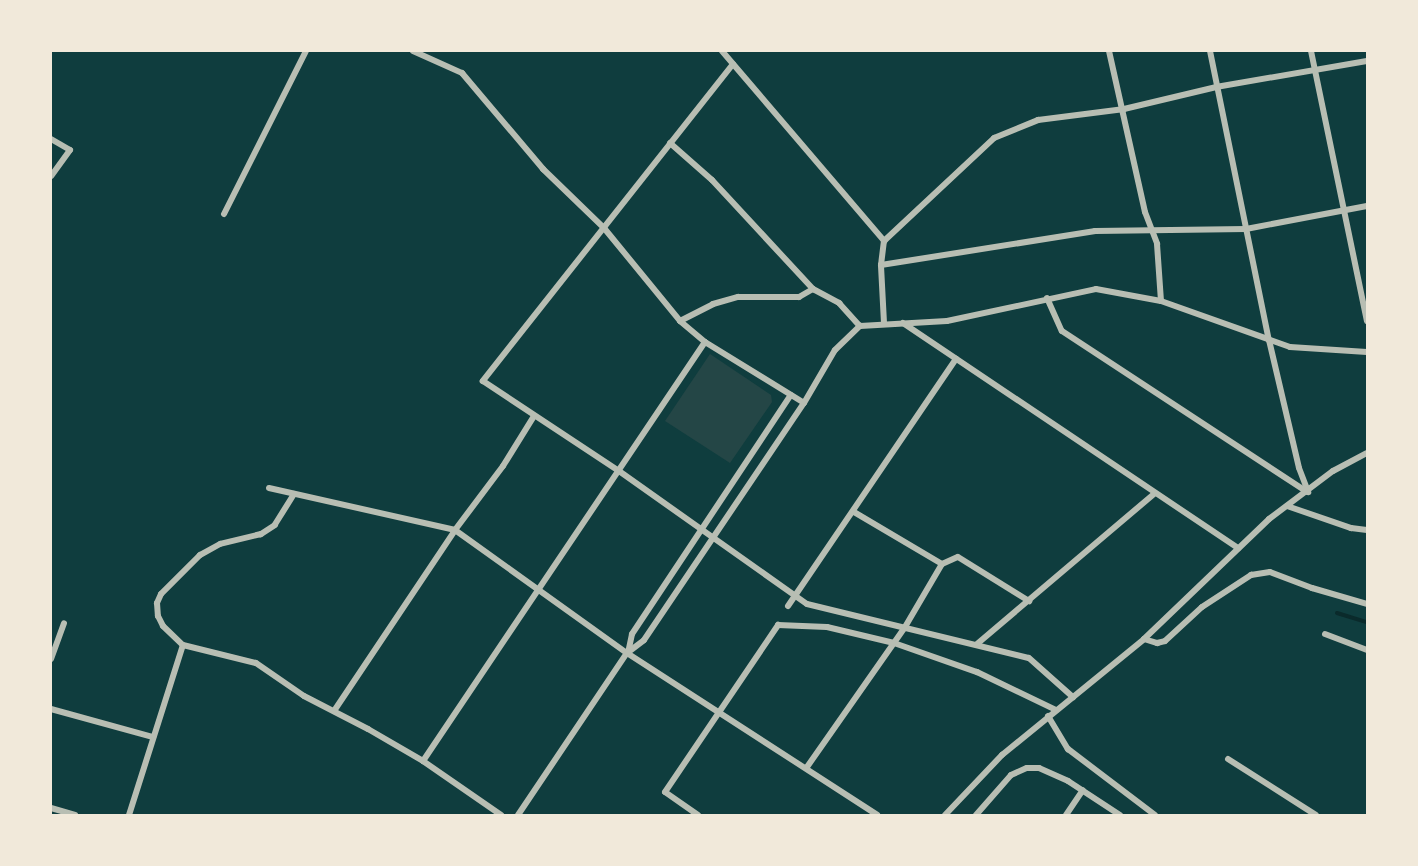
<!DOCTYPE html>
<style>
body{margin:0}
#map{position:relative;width:1418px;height:866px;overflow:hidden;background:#0f3d3e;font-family:Overpass,sans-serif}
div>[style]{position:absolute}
.green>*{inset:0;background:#244646}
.stream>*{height:4px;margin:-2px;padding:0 2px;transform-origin:2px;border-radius:2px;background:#0a2a2b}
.minor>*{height:6px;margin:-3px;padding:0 3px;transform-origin:3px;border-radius:3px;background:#b8beb3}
span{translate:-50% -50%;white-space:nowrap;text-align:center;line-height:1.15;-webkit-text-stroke:6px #f1e9da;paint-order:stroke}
.frame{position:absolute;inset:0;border:52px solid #f1e9da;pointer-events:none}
</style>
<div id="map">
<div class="green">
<i style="clip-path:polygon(710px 354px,771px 395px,772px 402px,730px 463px,665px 421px)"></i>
</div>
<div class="stream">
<i style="left:1337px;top:613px;width:31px;rotate:17deg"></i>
</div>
<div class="minor">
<i style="left:413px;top:51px;width:54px;rotate:24.2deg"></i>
<i style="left:462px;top:73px;width:126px;rotate:49.8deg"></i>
<i style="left:543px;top:169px;width:85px;rotate:44deg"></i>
<i style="left:604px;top:228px;width:120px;rotate:50.7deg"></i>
<i style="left:680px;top:321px;width:33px;rotate:40deg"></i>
<i style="left:705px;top:342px;width:116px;rotate:31.6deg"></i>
<i style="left:722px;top:51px;width:250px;rotate:49.5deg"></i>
<i style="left:1109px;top:51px;width:165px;rotate:77.4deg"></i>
<i style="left:1145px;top:212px;width:34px;rotate:69deg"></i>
<i style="left:1157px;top:244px;width:57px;rotate:86deg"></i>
<i style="left:1210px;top:51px;width:295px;rotate:78.5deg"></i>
<i style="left:1269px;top:340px;width:131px;rotate:76.8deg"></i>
<i style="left:1299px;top:468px;width:26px;rotate:69deg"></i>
<i style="left:1311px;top:51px;width:276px;rotate:78.3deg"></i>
<i style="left:733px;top:64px;width:404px;rotate:128.3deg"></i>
<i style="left:483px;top:381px;width:163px;rotate:33.5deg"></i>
<i style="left:619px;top:471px;width:230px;rotate:35.3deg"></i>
<i style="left:807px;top:604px;width:228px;rotate:13.7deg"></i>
<i style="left:1029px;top:658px;width:59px;rotate:41.6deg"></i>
<i style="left:51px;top:139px;width:22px;rotate:30deg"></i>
<i style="left:70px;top:150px;width:32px;rotate:126deg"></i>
<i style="left:670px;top:143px;width:56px;rotate:41.4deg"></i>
<i style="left:712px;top:180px;width:149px;rotate:47.2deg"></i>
<i style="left:813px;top:289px;width:30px;rotate:28deg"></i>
<i style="left:839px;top:303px;width:31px;rotate:48deg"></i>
<i style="left:224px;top:214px;width:182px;rotate:-63.3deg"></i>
<i style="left:881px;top:265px;width:217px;rotate:-9deg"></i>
<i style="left:1095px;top:231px;width:151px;rotate:-0.8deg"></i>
<i style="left:1246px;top:229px;width:123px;rotate:-10.8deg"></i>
<i style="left:1047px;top:298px;width:36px;rotate:66deg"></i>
<i style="left:1062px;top:331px;width:293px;rotate:33.3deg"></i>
<i style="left:680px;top:321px;width:37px;rotate:-27deg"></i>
<i style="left:713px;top:304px;width:26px;rotate:-16deg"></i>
<i style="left:738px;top:297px;width:61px"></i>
<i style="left:799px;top:297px;width:16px;rotate:-30deg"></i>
<i style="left:884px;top:323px;width:58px;rotate:-93deg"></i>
<i style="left:881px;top:265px;width:24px;rotate:-83deg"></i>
<i style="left:884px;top:241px;width:151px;rotate:-43.1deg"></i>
<i style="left:994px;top:138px;width:48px;rotate:-22.2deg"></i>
<i style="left:1038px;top:120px;width:87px;rotate:-7.3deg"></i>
<i style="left:1124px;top:109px;width:95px;rotate:-13.4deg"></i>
<i style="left:1216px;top:87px;width:153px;rotate:-9.8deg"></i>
<i style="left:903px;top:323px;width:404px;rotate:33.9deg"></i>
<i style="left:269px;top:488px;width:191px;rotate:12.7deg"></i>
<i style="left:455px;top:530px;width:211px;rotate:35.6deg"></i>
<i style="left:627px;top:653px;width:298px;rotate:32.9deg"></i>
<i style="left:294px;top:494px;width:36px;rotate:122deg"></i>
<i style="left:275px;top:525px;width:17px;rotate:147deg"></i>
<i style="left:261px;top:534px;width:42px;rotate:166.3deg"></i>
<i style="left:220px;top:544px;width:23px;rotate:151deg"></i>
<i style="left:200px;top:555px;width:55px;rotate:135deg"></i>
<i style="left:161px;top:594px;width:10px;rotate:114deg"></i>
<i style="left:157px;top:603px;width:13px;rotate:86deg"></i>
<i style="left:158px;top:616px;width:11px;rotate:63deg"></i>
<i style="left:163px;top:626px;width:28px;rotate:44deg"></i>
<i style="left:183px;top:645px;width:75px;rotate:13.9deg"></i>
<i style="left:256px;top:663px;width:58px;rotate:34.5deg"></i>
<i style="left:304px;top:696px;width:72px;rotate:27.3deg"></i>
<i style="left:368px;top:729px;width:64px;rotate:30.2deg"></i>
<i style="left:423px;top:761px;width:95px;rotate:34.7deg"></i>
<i style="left:1287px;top:506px;width:68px;rotate:19deg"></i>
<i style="left:1351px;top:528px;width:16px;rotate:7deg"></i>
<i style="left:942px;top:564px;width:17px;rotate:-24deg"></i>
<i style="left:958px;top:557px;width:84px;rotate:31.8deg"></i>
<i style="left:788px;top:606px;width:299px;rotate:-55.8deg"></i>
<i style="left:1325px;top:634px;width:45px;rotate:20.9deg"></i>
<i style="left:1144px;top:639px;width:14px;rotate:17deg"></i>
<i style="left:1157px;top:643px;width:8px;rotate:-14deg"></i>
<i style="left:1165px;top:641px;width:50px;rotate:-42.6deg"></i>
<i style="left:1202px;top:607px;width:59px;rotate:-33.1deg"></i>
<i style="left:1251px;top:575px;width:19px;rotate:-9deg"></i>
<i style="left:1270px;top:572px;width:45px;rotate:20.9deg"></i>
<i style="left:1312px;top:588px;width:57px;rotate:16.2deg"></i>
<i style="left:977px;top:644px;width:232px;rotate:-40.3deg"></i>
<i style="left:628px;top:653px;width:19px;rotate:-78deg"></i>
<i style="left:632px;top:634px;width:287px;rotate:-56.4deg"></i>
<i style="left:51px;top:659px;width:38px;rotate:-70deg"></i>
<i style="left:51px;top:709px;width:106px;rotate:15.4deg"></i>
<i style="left:334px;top:711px;width:218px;rotate:-56.2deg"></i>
<i style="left:455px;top:530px;width:80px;rotate:-53.1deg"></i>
<i style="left:503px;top:466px;width:59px;rotate:-58.2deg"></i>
<i style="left:1048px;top:716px;width:39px;rotate:59deg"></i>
<i style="left:1068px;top:749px;width:109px;rotate:37.2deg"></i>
<i style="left:1228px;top:759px;width:104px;rotate:32.5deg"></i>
<i style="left:423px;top:761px;width:505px;rotate:-56.06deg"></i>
<i style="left:807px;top:767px;width:171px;rotate:-55deg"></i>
<i style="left:905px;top:627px;width:73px;rotate:-59.6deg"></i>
<i style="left:942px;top:564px;width:102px;rotate:-149.4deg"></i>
<i style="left:51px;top:808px;width:25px;rotate:16deg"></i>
<i style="left:129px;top:815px;width:178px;rotate:-72.4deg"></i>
<i style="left:518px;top:815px;width:195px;rotate:-56.1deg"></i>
<i style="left:627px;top:653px;width:21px;rotate:-37deg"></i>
<i style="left:644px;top:640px;width:286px;rotate:-56deg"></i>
<i style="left:804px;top:403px;width:61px;rotate:-59.7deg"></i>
<i style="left:835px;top:350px;width:35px;rotate:-44deg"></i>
<i style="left:860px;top:326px;width:87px;rotate:-3.3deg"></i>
<i style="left:947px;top:321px;width:152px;rotate:-12.1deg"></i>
<i style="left:1096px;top:289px;width:66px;rotate:10.5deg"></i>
<i style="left:1161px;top:301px;width:137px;rotate:19.6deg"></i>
<i style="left:1290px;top:347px;width:77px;rotate:3.7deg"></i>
<i style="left:698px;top:815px;width:40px;rotate:-145.1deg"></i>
<i style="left:665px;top:792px;width:202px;rotate:-55.9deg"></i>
<i style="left:778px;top:625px;width:49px;rotate:2.3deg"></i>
<i style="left:827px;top:627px;width:69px;rotate:13.4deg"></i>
<i style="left:894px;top:643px;width:88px;rotate:19.3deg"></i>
<i style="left:977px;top:672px;width:88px;rotate:25.7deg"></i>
<i style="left:945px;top:815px;width:83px;rotate:-46.5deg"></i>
<i style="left:1002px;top:755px;width:183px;rotate:-39.2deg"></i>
<i style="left:1144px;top:639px;width:173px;rotate:-43.8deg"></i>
<i style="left:1269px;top:519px;width:80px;rotate:-36.9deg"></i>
<i style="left:1333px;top:471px;width:38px;rotate:-28deg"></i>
<i style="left:976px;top:815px;width:53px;rotate:-48.8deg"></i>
<i style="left:1011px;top:775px;width:17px;rotate:-24deg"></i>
<i style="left:1027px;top:768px;width:12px"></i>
<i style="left:1039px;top:768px;width:32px;rotate:24deg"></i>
<i style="left:1068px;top:781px;width:62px;rotate:33.2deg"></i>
<i style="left:1066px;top:815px;width:30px;rotate:-56deg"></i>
</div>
<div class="frame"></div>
</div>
